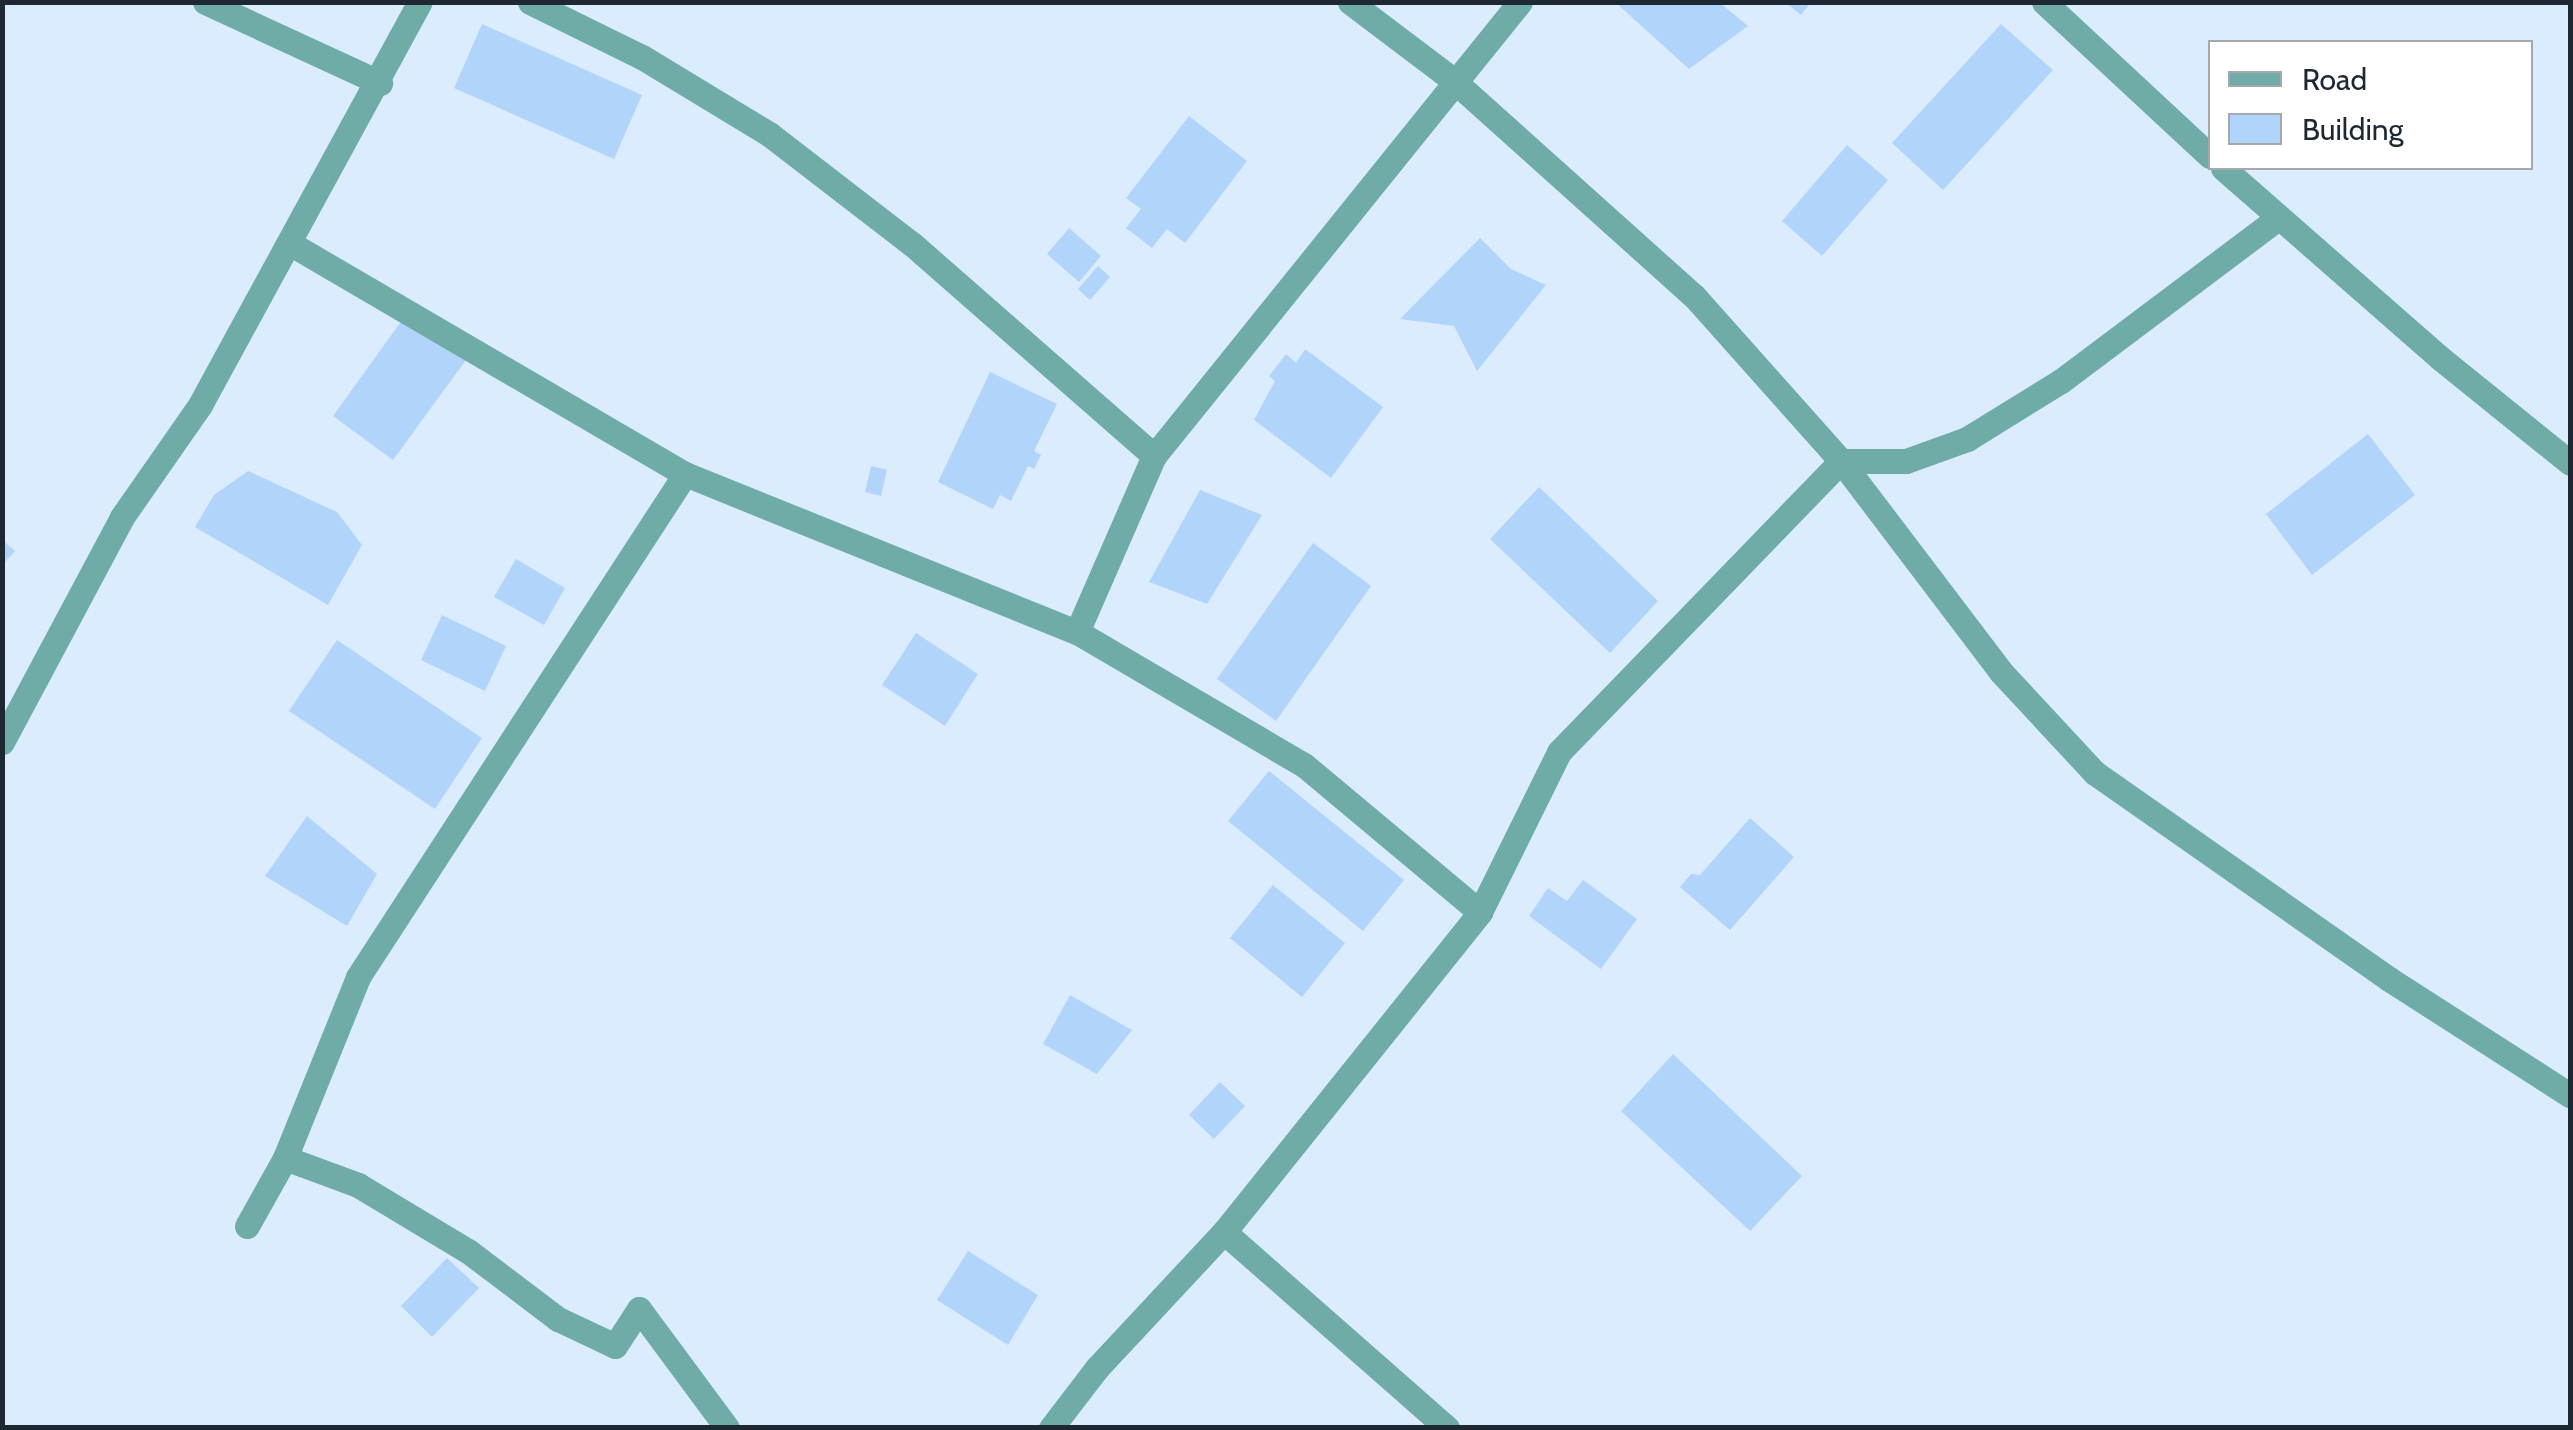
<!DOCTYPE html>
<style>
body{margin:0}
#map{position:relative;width:2573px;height:1430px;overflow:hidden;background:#dbecfe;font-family:Cabin,sans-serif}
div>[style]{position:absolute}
.building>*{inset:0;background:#b1d5fa}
.minor>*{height:25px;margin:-12.5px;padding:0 12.5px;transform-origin:12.5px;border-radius:12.5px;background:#6faca7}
span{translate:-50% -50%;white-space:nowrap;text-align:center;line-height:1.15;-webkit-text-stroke:10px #fff;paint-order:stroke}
.frame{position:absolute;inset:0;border:5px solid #1e2833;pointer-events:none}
.legend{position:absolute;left:2208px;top:40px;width:325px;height:130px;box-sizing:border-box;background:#fff;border:2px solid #a5a9ad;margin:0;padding:12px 18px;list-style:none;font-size:30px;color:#1e2833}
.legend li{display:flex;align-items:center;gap:20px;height:50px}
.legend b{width:50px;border:2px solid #a5a9ad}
</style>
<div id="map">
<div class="building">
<i style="clip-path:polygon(1615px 2px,1719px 2px,1748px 26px,1689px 69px)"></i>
<i style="clip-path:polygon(1785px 2px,1811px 2px,1801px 15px)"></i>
<i style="clip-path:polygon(482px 24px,642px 95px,614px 159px,454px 88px)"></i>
<i style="clip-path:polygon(2001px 24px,2053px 70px,1943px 190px,1892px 143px)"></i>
<i style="clip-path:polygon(1189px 116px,1247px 161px,1185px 243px,1167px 229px,1152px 248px,1126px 228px,1141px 209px,1126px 198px)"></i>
<i style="clip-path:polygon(1847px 145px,1888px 180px,1822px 256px,1782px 221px)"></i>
<i style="clip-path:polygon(1069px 228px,1101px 256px,1079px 282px,1047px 254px)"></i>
<i style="clip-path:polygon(1480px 238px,1511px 269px,1546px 285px,1477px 371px,1454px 326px,1400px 319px)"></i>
<i style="clip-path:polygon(1098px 266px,1110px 277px,1090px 300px,1078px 289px)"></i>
<i style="clip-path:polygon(405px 316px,466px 360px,393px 460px,333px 416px)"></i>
<i style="clip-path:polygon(1305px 349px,1383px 407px,1331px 478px,1254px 420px,1275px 381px,1269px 376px,1286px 354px,1296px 363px)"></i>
<i style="clip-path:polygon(990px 372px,1057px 404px,1034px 451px,1041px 455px,1034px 469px,1028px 466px,1011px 501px,1000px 495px,993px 509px,938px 482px)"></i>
<i style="clip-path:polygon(2368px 434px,2415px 495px,2312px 575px,2266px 514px)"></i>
<i style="clip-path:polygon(871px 466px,887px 470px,881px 496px,865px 492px)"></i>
<i style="clip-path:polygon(248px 471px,337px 512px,362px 545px,328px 605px,195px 527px,214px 495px)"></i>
<i style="clip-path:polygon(1539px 487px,1658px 601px,1610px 653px,1490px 539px)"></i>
<i style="clip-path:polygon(1200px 490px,1262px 515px,1207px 604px,1149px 582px)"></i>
<i style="clip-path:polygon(2px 540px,15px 551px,2px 565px)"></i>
<i style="clip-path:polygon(1313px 543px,1371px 586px,1276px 721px,1217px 679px)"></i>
<i style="clip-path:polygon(516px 559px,565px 588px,544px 625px,494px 597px)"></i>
<i style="clip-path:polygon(442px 615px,506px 646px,485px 691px,421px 660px)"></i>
<i style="clip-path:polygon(916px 633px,978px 674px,945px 726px,882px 685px)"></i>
<i style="clip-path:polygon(337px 640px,482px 738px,435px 809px,289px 711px)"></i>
<i style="clip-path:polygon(1269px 771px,1404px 880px,1363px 931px,1228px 821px)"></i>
<i style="clip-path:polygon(307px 816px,377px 874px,347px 926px,265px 876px)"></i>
<i style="clip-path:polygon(1750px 818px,1794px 857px,1730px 930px,1680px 887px,1691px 874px,1700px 875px)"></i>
<i style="clip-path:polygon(1583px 880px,1637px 919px,1601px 969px,1529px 916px,1548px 888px,1567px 901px)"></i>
<i style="clip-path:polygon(1273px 885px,1345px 943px,1302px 997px,1230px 938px)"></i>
<i style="clip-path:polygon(1070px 995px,1132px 1030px,1097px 1074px,1043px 1044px)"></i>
<i style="clip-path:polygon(1673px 1054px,1802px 1176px,1750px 1231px,1621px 1111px)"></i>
<i style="clip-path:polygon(1220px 1082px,1245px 1106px,1214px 1139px,1189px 1115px)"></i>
<i style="clip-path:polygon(968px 1251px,1038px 1295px,1008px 1345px,937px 1300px)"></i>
<i style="clip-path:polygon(447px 1258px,479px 1288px,432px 1337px,401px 1306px)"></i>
</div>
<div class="minor">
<i style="left:205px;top:2px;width:193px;rotate:24.8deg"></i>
<i style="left:530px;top:2px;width:125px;rotate:26.2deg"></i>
<i style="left:642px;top:57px;width:149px;rotate:31.2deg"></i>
<i style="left:769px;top:134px;width:180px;rotate:37.6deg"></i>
<i style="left:912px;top:244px;width:322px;rotate:41.2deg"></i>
<i style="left:1350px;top:2px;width:129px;rotate:37.1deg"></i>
<i style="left:1453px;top:80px;width:324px;rotate:41.9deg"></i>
<i style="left:1694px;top:296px;width:221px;rotate:48.3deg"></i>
<i style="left:1841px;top:461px;width:65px"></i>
<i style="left:1906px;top:461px;width:65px;rotate:-19.8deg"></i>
<i style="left:1967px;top:439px;width:110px;rotate:-31.7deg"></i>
<i style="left:2061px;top:381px;width:271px;rotate:-36.9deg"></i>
<i style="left:2044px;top:2px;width:226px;rotate:42.9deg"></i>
<i style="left:2223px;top:168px;width:288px;rotate:41.2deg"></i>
<i style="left:2440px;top:358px;width:167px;rotate:38.9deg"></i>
<i style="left:291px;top:244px;width:456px;rotate:30.3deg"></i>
<i style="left:685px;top:474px;width:423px;rotate:22deg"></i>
<i style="left:1077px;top:632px;width:263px;rotate:30.4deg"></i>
<i style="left:1304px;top:765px;width:229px;rotate:39.9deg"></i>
<i style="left:1077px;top:632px;width:192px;rotate:-66.4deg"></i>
<i style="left:1154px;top:456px;width:583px;rotate:-51.13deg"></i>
<i style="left:2px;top:742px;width:255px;rotate:-61.9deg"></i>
<i style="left:122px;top:517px;width:136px;rotate:-55.1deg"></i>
<i style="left:200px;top:405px;width:459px;rotate:-61.4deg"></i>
<i style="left:285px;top:1158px;width:78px;rotate:20.3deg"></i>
<i style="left:358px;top:1185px;width:128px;rotate:31deg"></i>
<i style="left:468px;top:1251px;width:113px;rotate:37.1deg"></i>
<i style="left:558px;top:1319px;width:63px;rotate:25.3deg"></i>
<i style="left:615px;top:1346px;width:44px;rotate:-57deg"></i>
<i style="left:639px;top:1309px;width:148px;rotate:53.5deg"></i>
<i style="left:247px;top:1226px;width:78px;rotate:-60.8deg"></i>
<i style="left:285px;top:1158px;width:195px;rotate:-68deg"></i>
<i style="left:358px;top:977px;width:600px;rotate:-56.97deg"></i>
<i style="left:1224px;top:1232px;width:297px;rotate:41.3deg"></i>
<i style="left:1051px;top:1428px;width:76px;rotate:-52.5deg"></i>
<i style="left:1097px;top:1368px;width:186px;rotate:-47deg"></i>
<i style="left:1224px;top:1232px;width:410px;rotate:-51.3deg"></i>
<i style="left:1480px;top:912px;width:178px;rotate:-63.7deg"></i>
<i style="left:1559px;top:752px;width:405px;rotate:-45.9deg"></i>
<i style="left:1841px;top:461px;width:265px;rotate:52.8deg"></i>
<i style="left:2001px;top:672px;width:138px;rotate:47.1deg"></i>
<i style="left:2095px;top:773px;width:359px;rotate:35deg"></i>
<i style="left:2389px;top:979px;width:215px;rotate:32.7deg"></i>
</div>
<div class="frame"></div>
<ul class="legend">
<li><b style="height:12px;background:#6faca7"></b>Road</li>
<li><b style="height:28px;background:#b1d5fa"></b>Building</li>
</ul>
</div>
